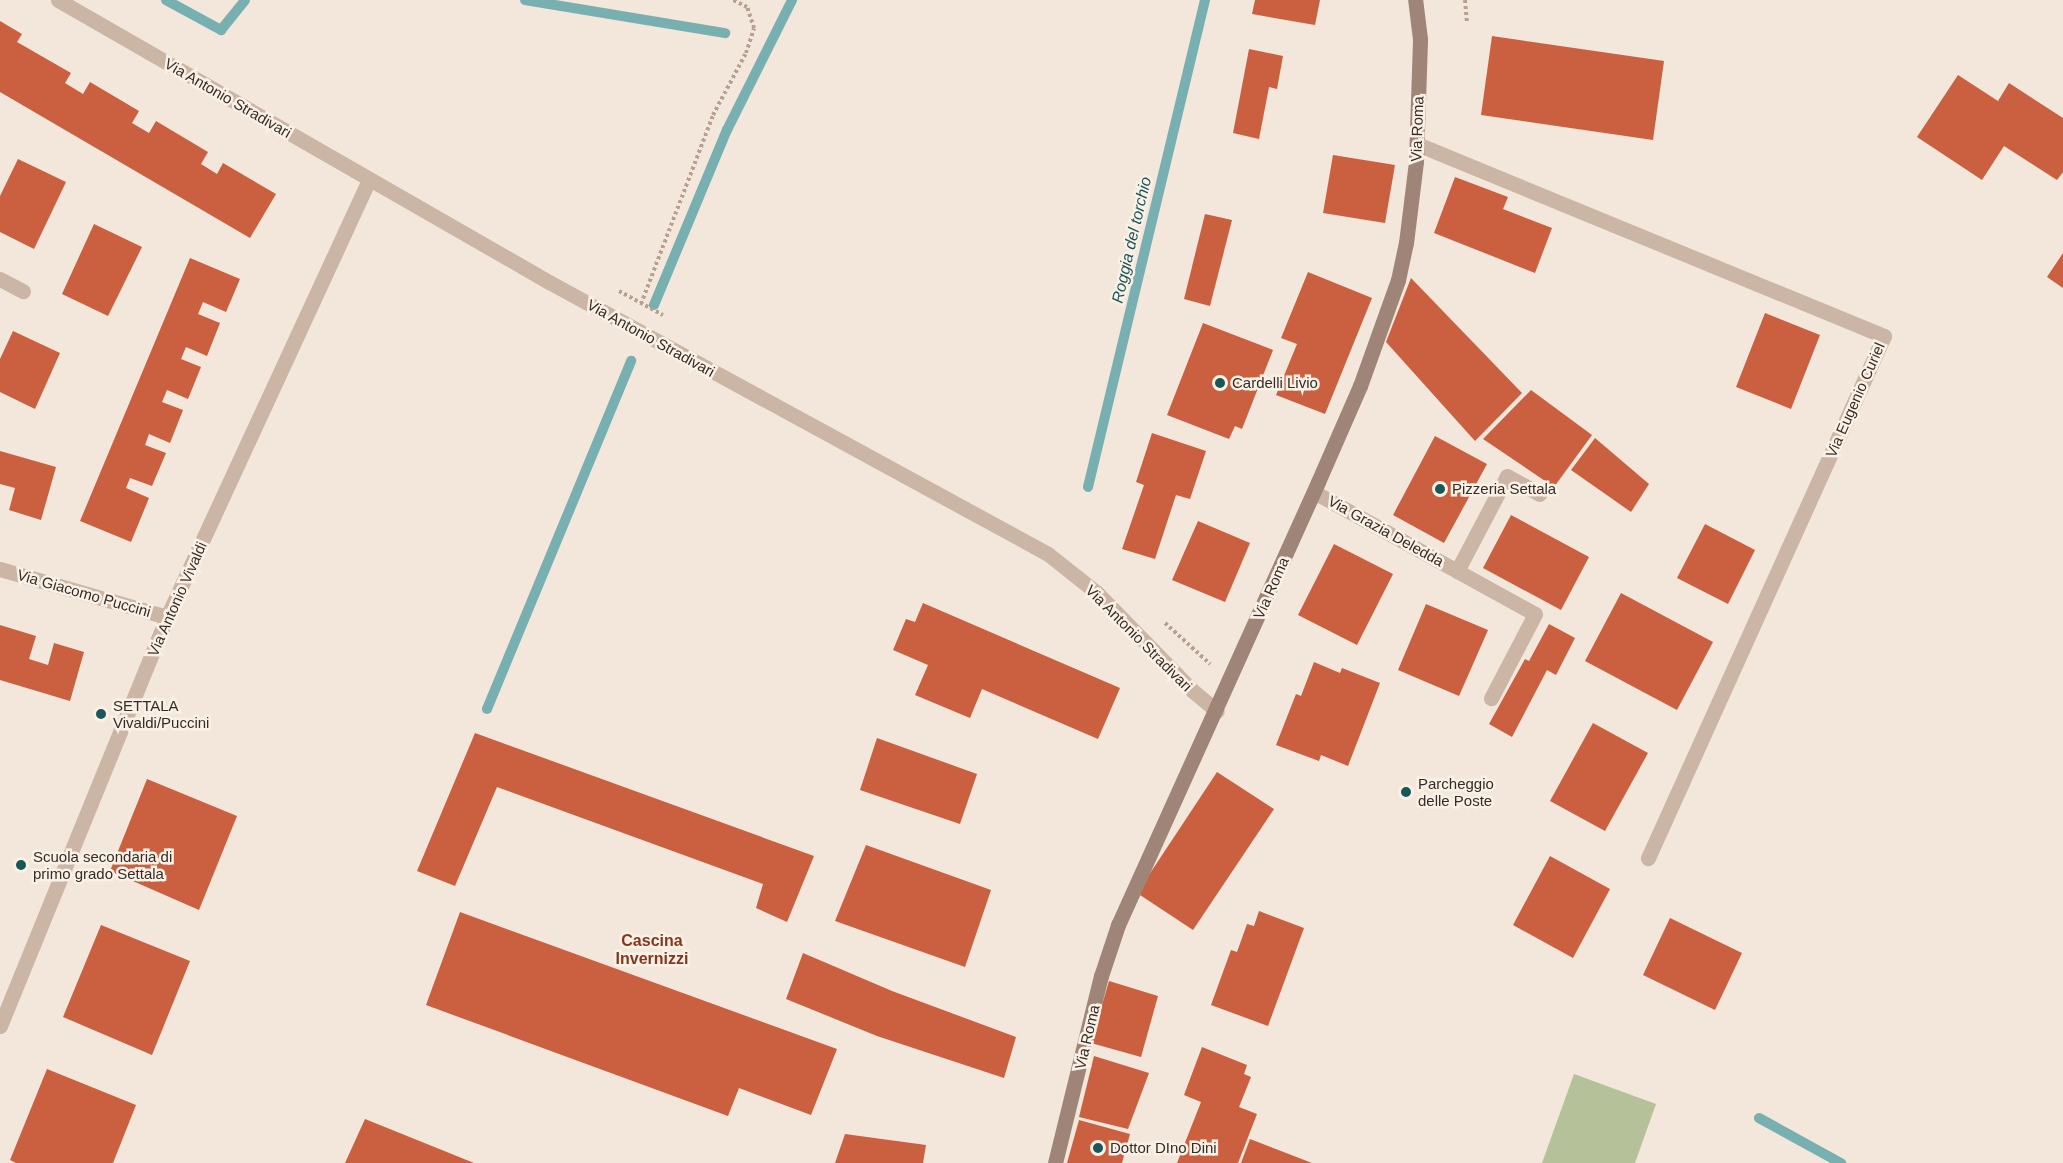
<!DOCTYPE html>
<style>
body{margin:0}
#map{position:relative;width:2063px;height:1163px;overflow:hidden;background:#f2e7da;font-family:Arial,sans-serif}
div>[style]{position:absolute}
.green>*{inset:0;background:#b5c299}
.stream>*{height:10px;margin:-5px;padding:0 5px;transform-origin:5px;border-radius:5px;background:#78afb1}
.building>*{inset:0;background:#ca6040}
.path>*{height:4px;margin-top:-2px;transform-origin:0;background:repeating-linear-gradient(90deg,#b7a090 0 3px,transparent 0 6px)}
.street>*{height:15px;margin:-7.5px;padding:0 7.5px;transform-origin:7.5px;border-radius:7.5px;background:#cbb6a5}
.secondary>*{height:15px;margin:-7.5px;padding:0 7.5px;transform-origin:7.5px;border-radius:7.5px;background:#9f8577}
.path-bridge>*{height:4px;margin-top:-2px;transform-origin:0;background:repeating-linear-gradient(90deg,#b7a090 0 3px,transparent 0 6px)}
.dots>*{width:16px;height:16px;translate:-50% -50%;box-sizing:border-box;border:3px solid #faf1e6;border-radius:50%}
span{translate:-50% -50%;white-space:nowrap;text-align:center;line-height:1.15;-webkit-text-stroke:5px #faf1e6;paint-order:stroke}
.street-label{font-size:15px;color:#362c27}
.poi-label{font-size:15px;color:#362c27}
.left{translate:0 -50%;text-align:left}
.water-label{font-size:16px;color:#1b5659;font-style:italic}
.neighbourhood-label{font-size:16px;color:#88351d;font-weight:700}
</style>
<div id="map">
<div class="green">
<i style="clip-path:polygon(1574px 1074px,1656px 1104px,1635px 1163px,1542px 1163px)"></i>
</div>
<div class="stream">
<i style="left:166px;top:0;width:63px;rotate:28.6deg"></i>
<i style="left:221px;top:30px;width:38px;rotate:-51deg"></i>
<i style="left:525px;top:0;width:203px;rotate:9.4deg"></i>
<i style="left:654px;top:305px;width:190px;rotate:-67.4deg"></i>
<i style="left:727px;top:130px;width:145px;rotate:-63.4deg"></i>
<i style="left:1088px;top:487px;width:501px;rotate:-76.49deg"></i>
<i style="left:487px;top:709px;width:377px;rotate:-67.5deg"></i>
<i style="left:1759px;top:1118px;width:94px;rotate:28.8deg"></i>
</div>
<div class="building">
<i style="clip-path:polygon(1255px 0,1320px 0,1315px 25px,1252px 14px)"></i>
<i style="clip-path:polygon(0 21px,22px 34px,17px 42px,71px 73px,65px 83px,83px 94px,90px 82px,139px 111px,132px 123px,149px 133px,156px 121px,208px 152px,201px 164px,217px 174px,223px 163px,276px 194px,250px 238px,0 92px)"></i>
<i style="clip-path:polygon(1492px 36px,1664px 61px,1653px 140px,1481px 115px)"></i>
<i style="clip-path:polygon(1249px 49px,1283px 56px,1277px 89px,1269px 87px,1259px 139px,1233px 133px)"></i>
<i style="clip-path:polygon(1958px 75px,1998px 101px,2009px 83px,2063px 118px,2063px 172px,2057px 180px,2004px 146px,1982px 180px,1917px 137px)"></i>
<i style="clip-path:polygon(1333px 155px,1395px 165px,1385px 223px,1323px 213px)"></i>
<i style="clip-path:polygon(18px 159px,66px 182px,34px 249px,0 232px,0 196px)"></i>
<i style="clip-path:polygon(1455px 177px,1508px 197px,1503px 209px,1552px 228px,1535px 273px,1434px 233px)"></i>
<i style="clip-path:polygon(1205px 214px,1232px 220px,1210px 306px,1184px 299px)"></i>
<i style="clip-path:polygon(94px 224px,142px 247px,108px 316px,62px 294px)"></i>
<i style="clip-path:polygon(2063px 253px,2063px 288px,2047px 277px)"></i>
<i style="clip-path:polygon(190px 258px,240px 279px,226px 312px,203px 302px,198px 314px,220px 323px,207px 356px,186px 347px,181px 359px,201px 367px,188px 399px,167px 390px,162px 402px,183px 410px,170px 443px,149px 434px,145px 445px,166px 453px,152px 486px,130px 478px,126px 488px,149px 498px,131px 542px,80px 521px)"></i>
<i style="clip-path:polygon(1308px 272px,1372px 298px,1325px 414px,1276px 395px,1297px 344px,1281px 338px)"></i>
<i style="clip-path:polygon(1411px 278px,1522px 393px,1475px 441px,1386px 342px)"></i>
<i style="clip-path:polygon(1765px 313px,1820px 335px,1791px 409px,1736px 387px)"></i>
<i style="clip-path:polygon(1203px 323px,1273px 350px,1242px 429px,1235px 426px,1229px 439px,1167px 415px)"></i>
<i style="clip-path:polygon(13px 331px,60px 353px,35px 409px,0 392px,0 359px)"></i>
<i style="clip-path:polygon(1531px 390px,1592px 435px,1554px 487px,1483px 439px)"></i>
<i style="clip-path:polygon(1152px 433px,1206px 451px,1190px 499px,1176px 495px,1155px 559px,1122px 549px,1144px 485px,1136px 482px)"></i>
<i style="clip-path:polygon(1435px 436px,1487px 464px,1444px 543px,1393px 515px)"></i>
<i style="clip-path:polygon(1595px 438px,1649px 484px,1631px 512px,1571px 470px)"></i>
<i style="clip-path:polygon(0 451px,56px 467px,41px 520px,9px 510px,15px 488px,0 484px)"></i>
<i style="clip-path:polygon(1511px 515px,1589px 557px,1561px 610px,1483px 568px)"></i>
<i style="clip-path:polygon(1198px 521px,1250px 543px,1225px 602px,1172px 580px)"></i>
<i style="clip-path:polygon(1705px 524px,1755px 550px,1728px 604px,1677px 578px)"></i>
<i style="clip-path:polygon(1334px 544px,1393px 574px,1357px 645px,1298px 615px)"></i>
<i style="clip-path:polygon(1621px 593px,1713px 642px,1677px 710px,1585px 661px)"></i>
<i style="clip-path:polygon(923px 603px,1120px 688px,1098px 739px,982px 689px,970px 718px,915px 695px,928px 665px,893px 650px,906px 619px,915px 622px)"></i>
<i style="clip-path:polygon(1426px 604px,1488px 630px,1459px 696px,1398px 670px)"></i>
<i style="clip-path:polygon(1549px 624px,1575px 638px,1556px 675px,1547px 670px,1512px 737px,1489px 724px,1525px 659px,1529px 661px)"></i>
<i style="clip-path:polygon(0 625px,36px 636px,29px 659px,48px 665px,54px 643px,84px 652px,70px 701px,0 680px)"></i>
<i style="clip-path:polygon(1314px 662px,1340px 673px,1342px 668px,1380px 683px,1348px 766px,1321px 755px,1319px 761px,1276px 745px,1296px 694px,1301px 696px)"></i>
<i style="clip-path:polygon(1593px 723px,1648px 753px,1605px 831px,1550px 801px)"></i>
<i style="clip-path:polygon(475px 733px,814px 856px,787px 922px,756px 908px,763px 884px,497px 787px,455px 886px,417px 871px)"></i>
<i style="clip-path:polygon(877px 738px,977px 774px,960px 824px,860px 790px)"></i>
<i style="clip-path:polygon(1217px 772px,1274px 809px,1193px 930px,1137px 893px)"></i>
<i style="clip-path:polygon(147px 779px,237px 816px,199px 910px,110px 871px)"></i>
<i style="clip-path:polygon(866px 845px,991px 890px,965px 967px,835px 921px)"></i>
<i style="clip-path:polygon(1550px 856px,1610px 889px,1573px 958px,1513px 925px)"></i>
<i style="clip-path:polygon(1259px 911px,1304px 928px,1268px 1026px,1211px 1005px,1231px 950px,1237px 952px,1247px 924px,1254px 926px)"></i>
<i style="clip-path:polygon(460px 912px,837px 1049px,811px 1115px,739px 1088px,728px 1116px,426px 1005px)"></i>
<i style="clip-path:polygon(1670px 918px,1742px 953px,1715px 1010px,1643px 975px)"></i>
<i style="clip-path:polygon(101px 925px,190px 961px,152px 1055px,63px 1017px)"></i>
<i style="clip-path:polygon(803px 953px,892px 991px,1016px 1037px,1004px 1078px,877px 1036px,786px 999px)"></i>
<i style="clip-path:polygon(1109px 981px,1158px 996px,1141px 1057px,1091px 1043px)"></i>
<i style="clip-path:polygon(1202px 1047px,1247px 1065px,1244px 1074px,1251px 1077px,1239px 1107px,1257px 1114px,1238px 1163px,1177px 1163px,1201px 1102px,1184px 1095px)"></i>
<i style="clip-path:polygon(1094px 1056px,1149px 1073px,1128px 1129px,1079px 1117px)"></i>
<i style="clip-path:polygon(47px 1069px,136px 1105px,113px 1163px,16px 1163px,10px 1160px)"></i>
<i style="clip-path:polygon(365px 1119px,474px 1163px,345px 1163px)"></i>
<i style="clip-path:polygon(1079px 1120px,1130px 1134px,1122px 1163px,1067px 1163px)"></i>
<i style="clip-path:polygon(845px 1134px,926px 1145px,923px 1163px,835px 1163px)"></i>
<i style="clip-path:polygon(1250px 1139px,1312px 1163px,1241px 1163px)"></i>
</div>
<div class="path">
<i style="left:1465px;top:0;width:22px;rotate:85deg"></i>
<i style="left:641px;top:304px;width:202px;rotate:-69.1deg"></i>
<i style="left:713px;top:115px;width:70px;rotate:-62deg"></i>
<i style="left:746px;top:53px;width:26px;rotate:-72deg"></i>
<i style="left:754px;top:28px;width:22px;rotate:-108deg"></i>
<i style="left:747px;top:7px;width:16px;rotate:-153deg"></i>
<i style="left:1165px;top:623px;width:61px;rotate:42.3deg"></i>
</div>
<div class="street">
<i style="left:58px;top:0;width:566px;rotate:29.87deg"></i>
<i style="left:549px;top:282px;width:568px;rotate:28.59deg"></i>
<i style="left:1048px;top:554px;width:63px;rotate:38.5deg"></i>
<i style="left:1097px;top:593px;width:137px;rotate:45.6deg"></i>
<i style="left:1193px;top:691px;width:31px;rotate:40deg"></i>
<i style="left:1417px;top:144px;width:505px;rotate:22.35deg"></i>
<i style="left:1884px;top:336px;width:573px;rotate:114.33deg"></i>
<i style="left:0;top:279px;width:26px;rotate:28deg"></i>
<i style="left:1314px;top:492px;width:252px;rotate:28.9deg"></i>
<i style="left:1535px;top:614px;width:95px;rotate:117.6deg"></i>
<i style="left:0;top:569px;width:174px;rotate:16deg"></i>
<i style="left:1457px;top:571px;width:107px;rotate:-62.2deg"></i>
<i style="left:1507px;top:476px;width:37px;rotate:29deg"></i>
<i style="left:0;top:1026px;width:442px;rotate:-67.8deg"></i>
<i style="left:167px;top:617px;width:482px;rotate:-65.2deg"></i>
</div>
<div class="secondary">
<i style="left:1055px;top:1163px;width:193px;rotate:-76.2deg"></i>
<i style="left:1101px;top:976px;width:54px;rotate:-71.6deg"></i>
<i style="left:1118px;top:925px;width:486px;rotate:-65.7deg"></i>
<i style="left:1318px;top:482px;width:105px;rotate:-66.4deg"></i>
<i style="left:1360px;top:386px;width:113px;rotate:-70.3deg"></i>
<i style="left:1398px;top:280px;width:38px;rotate:-78deg"></i>
<i style="left:1406px;top:243px;width:83px;rotate:-83deg"></i>
<i style="left:1416px;top:161px;width:122px;rotate:-88.1deg"></i>
<i style="left:1420px;top:39px;width:39px;rotate:-97deg"></i>
</div>
<div class="path-bridge">
<i style="left:619px;top:291px;width:50px;rotate:28.6deg"></i>
</div>
<div class="dots">
<i style="left:1220px;top:383px;background:#1b5659"></i>
<i style="left:1440px;top:489px;background:#1b5659"></i>
<i style="left:101px;top:714px;background:#1b5659"></i>
<i style="left:1406px;top:792px;background:#1b5659"></i>
<i style="left:21px;top:865px;background:#1b5659"></i>
<i style="left:1098px;top:1148px;background:#1b5659"></i>
</div>
<div class="street-label">
<span style="left:228px;top:98px;rotate:30deg">Via Antonio Stradivari</span>
<span style="left:1417px;top:129px;rotate:-88deg">Via Roma</span>
<span style="left:651px;top:338px;rotate:29deg">Via Antonio Stradivari</span>
<span style="left:1855px;top:400px;rotate:-66deg">Via Eugenio Curiel</span>
<span style="left:1386px;top:531px;rotate:29deg">Via Grazia Deledda</span>
<span style="left:1271px;top:588px;rotate:-66deg">Via Roma</span>
<span style="left:84px;top:593px;rotate:16deg">Via Giacomo Puccini</span>
<span style="left:177px;top:599px;rotate:-66deg">Via Antonio Vivaldi</span>
<span style="left:1139px;top:638px;rotate:45deg">Via Antonio Stradivari</span>
<span style="left:1087px;top:1037px;rotate:-77deg">Via Roma</span>
</div>
<div class="poi-label">
<span class="left" style="left:1232px;top:383px">Cardelli Livio</span>
<span class="left" style="left:1452px;top:489px">Pizzeria Settala</span>
<span class="left" style="left:113px;top:714px">SETTALA<br>Vivaldi/Puccini</span>
<span class="left" style="left:1418px;top:792px">Parcheggio<br>delle Poste</span>
<span class="left" style="left:33px;top:865px">Scuola secondaria di<br>primo grado Settala</span>
<span class="left" style="left:1110px;top:1148px">Dottor DIno Dini</span>
</div>
<div class="water-label">
<span style="left:1132px;top:240px;rotate:-77deg">Roggia del torchio</span>
</div>
<div class="neighbourhood-label">
<span style="left:652px;top:950px">Cascina<br>Invernizzi</span>
</div>
</div>
